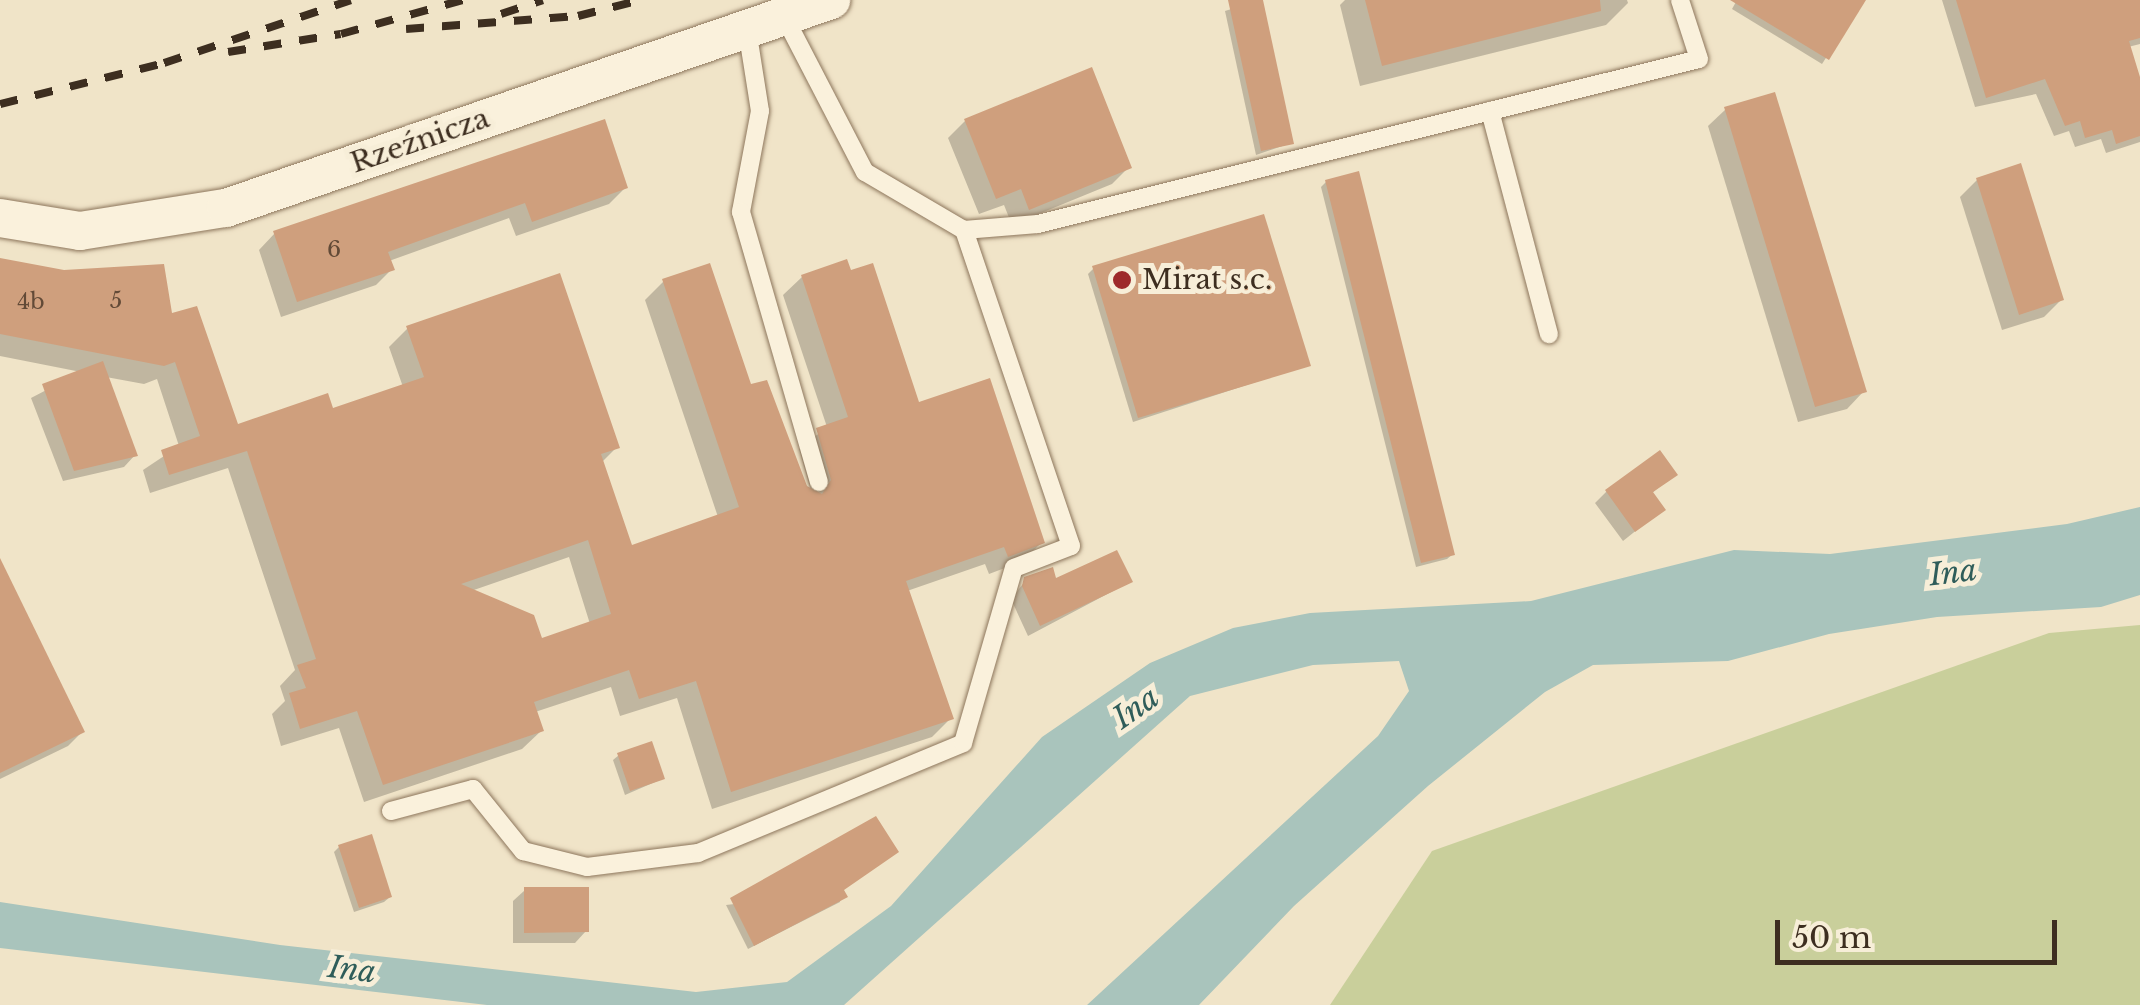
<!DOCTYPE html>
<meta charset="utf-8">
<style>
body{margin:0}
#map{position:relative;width:2140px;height:1005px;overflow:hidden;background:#f0e4c8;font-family:"Libre Baskerville",serif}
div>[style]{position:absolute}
.green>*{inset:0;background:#c9cf9b}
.water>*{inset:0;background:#a9c4bc}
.shadow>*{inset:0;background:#0003}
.building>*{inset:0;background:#cf9f7d}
.roads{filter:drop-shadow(0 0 2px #8d765c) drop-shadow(0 0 2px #8d765c)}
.service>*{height:18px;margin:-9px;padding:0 9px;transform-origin:9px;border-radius:9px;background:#faf1dc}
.minor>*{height:38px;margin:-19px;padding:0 19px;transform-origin:19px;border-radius:19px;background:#faf1dc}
.rail>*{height:8px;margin-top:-4px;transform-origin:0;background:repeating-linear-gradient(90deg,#3d2e20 0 18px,transparent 0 36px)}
.dots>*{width:28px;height:28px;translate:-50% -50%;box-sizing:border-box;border:5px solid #f7eed8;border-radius:50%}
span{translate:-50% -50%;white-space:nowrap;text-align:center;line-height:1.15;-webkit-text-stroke:10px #f7eed8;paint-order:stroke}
.number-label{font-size:22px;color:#624a37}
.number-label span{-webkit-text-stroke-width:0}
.street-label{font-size:28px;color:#3d2e20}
.poi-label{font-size:28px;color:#3d2e20}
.left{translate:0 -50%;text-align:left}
.water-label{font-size:30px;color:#2f5d5a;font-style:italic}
.scale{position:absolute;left:1775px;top:920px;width:282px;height:45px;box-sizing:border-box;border:5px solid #3d2e20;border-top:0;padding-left:12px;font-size:30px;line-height:35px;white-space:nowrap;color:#3d2e20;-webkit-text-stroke:8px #f7eed8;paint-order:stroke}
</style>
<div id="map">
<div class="green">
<i style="clip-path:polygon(2140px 625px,2140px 1005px,1330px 1005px,1432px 851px,2049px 633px)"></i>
</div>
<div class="water">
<i style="clip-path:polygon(2140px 507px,2140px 595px,2101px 607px,1937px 617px,1829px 634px,1728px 661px,1593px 665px,1545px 692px,1428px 786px,1294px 906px,1199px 1005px,1087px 1005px,1378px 736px,1409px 691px,1399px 661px,1313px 665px,1190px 696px,844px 1005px,487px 1005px,0 948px,0 902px,280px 945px,696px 992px,787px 982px,891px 906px,1042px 737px,1150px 663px,1233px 628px,1310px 613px,1531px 601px,1734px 550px,1830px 554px,2067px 524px)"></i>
</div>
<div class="shadow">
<i style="clip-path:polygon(1260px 0,1291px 143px,1256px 155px,1225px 11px)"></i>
<i style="clip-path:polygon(1345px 0,1627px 0,1628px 3px,1606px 25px,1360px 86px,1340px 5px)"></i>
<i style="clip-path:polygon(1737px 0,1863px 0,1822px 64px,1732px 9px)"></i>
<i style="clip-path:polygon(1942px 0,2140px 0,2140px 44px,2128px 47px,2140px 86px,2140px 142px,2106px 153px,2101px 139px,2075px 147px,2069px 131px,2054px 136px,2036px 94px,1975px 107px)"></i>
<i style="clip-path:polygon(1726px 109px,1864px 391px,1847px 409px,1798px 422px,1708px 126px)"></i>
<i style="clip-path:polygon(965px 121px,1129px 167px,1112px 184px,1012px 225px,1004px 205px,979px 214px,948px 138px)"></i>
<i style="clip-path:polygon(1977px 180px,2061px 300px,2044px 317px,2002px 330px,1960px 197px)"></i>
<i style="clip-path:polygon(1326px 182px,1453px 554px,1447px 559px,1416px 567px,1321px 187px)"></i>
<i style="clip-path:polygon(625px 188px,609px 204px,516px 236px,509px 218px,389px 261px,392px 269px,376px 285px,281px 317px,259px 250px,275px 233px)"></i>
<i style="clip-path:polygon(evenodd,0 261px,170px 316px,236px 427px,332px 411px,403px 387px,389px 347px,408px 328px,617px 447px,601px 463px,630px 548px,718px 517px,645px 300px,664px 281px,749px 388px,812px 495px,799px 449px,827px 427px,783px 295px,802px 277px,1042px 542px,1023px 561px,989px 574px,985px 564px,907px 591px,951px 718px,932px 737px,712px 809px,677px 698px,620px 716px,611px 687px,535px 712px,541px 731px,522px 749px,364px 802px,339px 728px,281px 746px,272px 714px,285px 701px,280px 686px,295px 670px,228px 468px,150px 493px,143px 470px,179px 446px,157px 379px,144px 384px,106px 377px,135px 455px,124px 467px,63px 481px,31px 398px,81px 372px,0 356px,0 261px,569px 557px,590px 624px,540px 641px,471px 591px,569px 557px)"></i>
<i style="clip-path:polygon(1093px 269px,1308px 365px,1133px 422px,1088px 274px)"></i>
<i style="clip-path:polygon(1674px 474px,1651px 494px,1663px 509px,1623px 541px,1595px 503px,1607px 491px)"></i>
<i style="clip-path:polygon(0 563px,82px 732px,68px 746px,0 779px)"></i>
<i style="clip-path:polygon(1026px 580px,1055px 581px,1130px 582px,1028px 636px,1011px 599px)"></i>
<i style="clip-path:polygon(619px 755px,662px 779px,625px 795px,613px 760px)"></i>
<i style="clip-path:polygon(339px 847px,390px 897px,384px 902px,354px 912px,334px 852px)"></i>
<i style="clip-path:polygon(525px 890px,586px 931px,575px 943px,513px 943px,513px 901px)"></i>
<i style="clip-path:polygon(842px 891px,840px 902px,748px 949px,726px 905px)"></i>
</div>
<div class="building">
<i style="clip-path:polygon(1228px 0,1263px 0,1294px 144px,1261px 151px)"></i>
<i style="clip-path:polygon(1365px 0,1600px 0,1601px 11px,1382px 66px)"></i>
<i style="clip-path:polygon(1730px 0,1866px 0,1829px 60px)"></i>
<i style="clip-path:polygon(1956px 0,2140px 0,2140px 38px,2129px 41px,2140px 77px,2140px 136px,2116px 144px,2112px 130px,2085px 138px,2080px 121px,2065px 126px,2045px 79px,1986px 98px)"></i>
<i style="clip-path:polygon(1092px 67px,1132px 168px,1029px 210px,1021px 189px,996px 199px,964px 119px)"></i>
<i style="clip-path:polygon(1775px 92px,1867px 392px,1815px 407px,1724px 107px)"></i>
<i style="clip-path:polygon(605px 119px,628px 188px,532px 222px,525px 203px,388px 252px,395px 270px,297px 302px,273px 231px)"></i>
<i style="clip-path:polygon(2021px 163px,2064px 300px,2019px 315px,1976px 178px)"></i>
<i style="clip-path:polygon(1359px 171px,1455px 555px,1421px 563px,1325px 180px)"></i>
<i style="clip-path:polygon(1264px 214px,1311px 366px,1138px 418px,1092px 266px)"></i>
<i style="clip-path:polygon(evenodd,0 258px,64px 270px,164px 264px,172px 313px,197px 306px,238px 424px,328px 393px,333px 408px,424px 377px,406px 326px,560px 273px,620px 448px,601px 454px,632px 545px,739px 507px,662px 279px,710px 263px,751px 384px,767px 380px,807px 486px,822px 494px,831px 480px,816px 428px,848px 417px,801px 275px,847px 259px,851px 270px,873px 263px,919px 402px,990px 378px,1045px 543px,1008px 557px,1004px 547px,906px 581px,954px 719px,731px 792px,696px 681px,639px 699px,629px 670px,534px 702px,544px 731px,383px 785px,357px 711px,300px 729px,289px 693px,306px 688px,297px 665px,316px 659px,247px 451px,169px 475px,161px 450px,200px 436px,175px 362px,164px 366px,0 334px,0 258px,588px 540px,611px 614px,542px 638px,534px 615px,461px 584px,588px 540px)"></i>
<i style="clip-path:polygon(103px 361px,138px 456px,74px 471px,42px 384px)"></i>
<i style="clip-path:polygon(1660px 450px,1678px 475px,1653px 492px,1666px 510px,1635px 532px,1605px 490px)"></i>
<i style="clip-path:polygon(1117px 550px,1133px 582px,1040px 626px,1022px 586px,1024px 577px,1053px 567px,1056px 578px)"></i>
<i style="clip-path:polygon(0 558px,85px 732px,0 773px)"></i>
<i style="clip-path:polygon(652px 741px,665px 779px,630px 791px,617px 753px)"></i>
<i style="clip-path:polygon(876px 816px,899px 852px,844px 890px,848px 897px,754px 946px,730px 898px)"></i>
<i style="clip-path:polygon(372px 834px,392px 897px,359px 908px,338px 845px)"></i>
<i style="clip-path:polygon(524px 887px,589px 887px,589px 932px,524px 933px)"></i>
</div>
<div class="roads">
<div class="service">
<i style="left:784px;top:16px;width:176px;rotate:62.6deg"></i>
<i style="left:865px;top:172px;width:115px;rotate:30.4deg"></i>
<i style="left:964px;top:230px;width:74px;rotate:-4.6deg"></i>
<i style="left:1038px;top:224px;width:681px;rotate:-14.02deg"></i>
<i style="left:1699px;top:59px;width:62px;rotate:-107.9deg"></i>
<i style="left:747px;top:29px;width:83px;rotate:81deg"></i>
<i style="left:760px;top:111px;width:103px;rotate:100.7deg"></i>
<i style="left:741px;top:212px;width:281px;rotate:73.9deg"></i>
<i style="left:1490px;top:111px;width:231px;rotate:75.2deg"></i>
<i style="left:391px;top:811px;width:85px;rotate:-15deg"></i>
<i style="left:473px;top:789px;width:80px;rotate:51.1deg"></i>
<i style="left:523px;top:851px;width:66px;rotate:14deg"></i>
<i style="left:587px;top:867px;width:112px;rotate:-7.2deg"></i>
<i style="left:698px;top:853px;width:287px;rotate:-22.5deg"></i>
<i style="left:963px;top:743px;width:182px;rotate:-73.8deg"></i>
<i style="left:1014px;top:568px;width:61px;rotate:-21.1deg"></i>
<i style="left:1071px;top:546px;width:334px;rotate:-108.7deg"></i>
</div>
<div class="minor">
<i style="left:0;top:218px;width:81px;rotate:9.2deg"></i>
<i style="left:80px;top:231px;width:148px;rotate:-9deg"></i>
<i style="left:226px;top:208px;width:640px;rotate:-18.97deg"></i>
</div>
</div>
<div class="rail">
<i style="left:501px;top:14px;width:44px;rotate:-18.4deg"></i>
<i style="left:406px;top:29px;width:172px;rotate:-4.3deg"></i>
<i style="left:578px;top:16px;width:65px;rotate:-14.3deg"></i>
<i style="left:228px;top:52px;width:114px;rotate:-9.1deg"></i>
<i style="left:341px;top:34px;width:127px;rotate:-15.6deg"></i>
<i style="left:0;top:104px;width:169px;rotate:-14deg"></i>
<i style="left:164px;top:63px;width:197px;rotate:-18.6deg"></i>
</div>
<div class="dots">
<i style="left:1122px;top:280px;background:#9e2a2b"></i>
</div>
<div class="number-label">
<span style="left:334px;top:250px">6</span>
<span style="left:116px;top:301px">5</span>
<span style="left:31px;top:302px">4b</span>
</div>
<div class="street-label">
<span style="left:420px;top:141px;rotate:-19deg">Rzeźnicza</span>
</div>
<div class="poi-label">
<span class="left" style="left:1142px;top:280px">Mirat s.c.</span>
</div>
<div class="water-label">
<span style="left:1953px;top:573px;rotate:-7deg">Ina</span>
<span style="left:1136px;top:708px;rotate:-35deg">Ina</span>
<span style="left:352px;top:970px;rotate:7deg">Ina</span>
</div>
<div class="scale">50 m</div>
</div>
